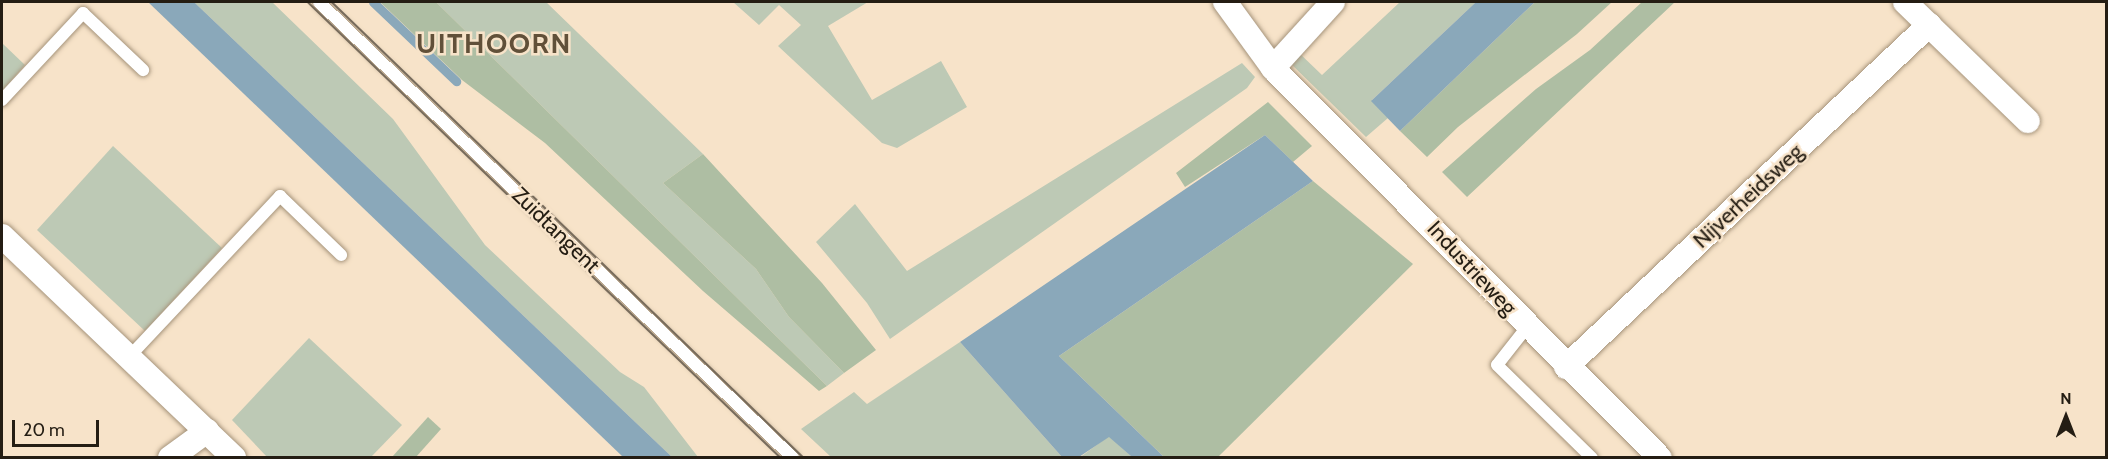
<!DOCTYPE html>
<style>
body{margin:0}
#map{position:relative;width:2108px;height:459px;overflow:hidden;background:#f7e3c9;font-family:Cabin,sans-serif}
div>[style]{position:absolute}
.green>*{inset:0;background:#bdc9b5}
.forest>*{inset:0;background:#aebea3}
.water>*{inset:0;background:#8aa8ba}
.stream>*{height:9px;margin:-4.5px;padding:0 4.5px;transform-origin:4.5px;border-radius:4.5px;background:#8aa8ba}
.roads{filter:drop-shadow(0 0 2px #a6947b) drop-shadow(0 0 2px #a6947b)}
.service>*{height:12px;margin:-6px;padding:0 6px;transform-origin:6px;border-radius:6px;background:#fff}
.minor>*{height:24px;margin:-12px;padding:0 12px;transform-origin:12px;border-radius:12px;background:#fff}
.tram>*{height:1.5px;margin:-0.75px;padding:0 0.75px;transform-origin:0.75px;border-radius:0.75px;background:#786c5c}
span{translate:-50% -50%;white-space:nowrap;text-align:center;line-height:1.15;-webkit-text-stroke:5px #f7e3c9;paint-order:stroke}
.street-label{font-size:22px;color:#241d13}
.district-label{font-size:28px;color:#615039;font-weight:700;letter-spacing:1.5px}
.frame{position:absolute;inset:0;border:3px solid #241d13;pointer-events:none}
.north{position:absolute;left:2036px;top:387px;width:60px;height:60px;-webkit-text-stroke:4px #f7e3c9;paint-order:stroke;rotate:0deg;font-size:16px;font-weight:700;line-height:24px;text-align:center;color:#241d13}
.north::after{content:'';display:block;margin:auto;width:21px;height:27px;background:#241d13;clip-path:polygon(50% 0,100% 100%,50% 72%,0 100%)}
.scale{position:absolute;left:12px;top:420px;width:87px;height:27px;box-sizing:border-box;border:3px solid #241d13;border-top:0;padding-left:8px;font-size:18px;line-height:21px;white-space:nowrap;color:#241d13;-webkit-text-stroke:4px #f7e3c9;paint-order:stroke}
</style>
<div id="map">
<div class="green">
<i style="clip-path:polygon(194px 2px,272px 2px,393px 119px,485px 245px,620px 372px,644px 387px,698px 457px,672px 457px)"></i>
<i style="clip-path:polygon(436px 2px,546px 2px,703px 154px,663px 183px,756px 269px,789px 317px,844px 373px,827px 386px)"></i>
<i style="clip-path:polygon(733px 2px,868px 2px,828px 26px,872px 100px,941px 61px,967px 107px,897px 148px,882px 143px,778px 46px,801px 25px,779px 5px,759px 25px)"></i>
<i style="clip-path:polygon(1400px 2px,1476px 2px,1372px 100px,1388px 118px,1366px 137px,1289px 62px,1296px 50px,1322px 75px)"></i>
<i style="clip-path:polygon(2px 43px,25px 65px,2px 91px)"></i>
<i style="clip-path:polygon(1242px 63px,1255px 77px,1247px 88px,890px 339px,867px 303px,816px 242px,855px 204px,907px 271px)"></i>
<i style="clip-path:polygon(113px 146px,222px 248px,145px 331px,37px 230px)"></i>
<i style="clip-path:polygon(309px 338px,402px 425px,371px 457px,267px 457px,232px 420px)"></i>
<i style="clip-path:polygon(960px 342px,1062px 457px,831px 457px,801px 429px,854px 392px,867px 404px)"></i>
<i style="clip-path:polygon(1109px 436px,1132px 457px,1079px 458px)"></i>
</div>
<div class="forest">
<i style="clip-path:polygon(380px 2px,436px 2px,827px 386px,819px 391px,703px 291px,545px 143px,462px 80px)"></i>
<i style="clip-path:polygon(1535px 2px,1612px 2px,1577px 34px,1458px 127px,1427px 157px,1400px 131px)"></i>
<i style="clip-path:polygon(1642px 2px,1675px 2px,1467px 197px,1442px 172px,1536px 89px,1590px 50px)"></i>
<i style="clip-path:polygon(1268px 102px,1312px 146px,1293px 162px,1265px 135px,1185px 187px,1176px 173px)"></i>
<i style="clip-path:polygon(703px 154px,822px 283px,876px 350px,844px 373px,789px 317px,756px 269px,663px 183px)"></i>
<i style="clip-path:polygon(1313px 181px,1413px 264px,1218px 457px,1164px 457px,1059px 356px)"></i>
<i style="clip-path:polygon(428px 417px,441px 429px,416px 457px,392px 457px)"></i>
</div>
<div class="water">
<i style="clip-path:polygon(148px 2px,194px 2px,672px 457px,623px 457px)"></i>
<i style="clip-path:polygon(1476px 2px,1535px 2px,1400px 131px,1371px 101px)"></i>
<i style="clip-path:polygon(1265px 135px,1313px 181px,1059px 356px,1164px 457px,1132px 457px,1109px 437px,1079px 457px,1062px 457px,960px 342px)"></i>
</div>
<div class="stream">
<i style="left:373px;top:2px;width:115px;rotate:43.6deg"></i>
</div>
<div class="roads">
<div class="service">
<i style="left:319px;top:2px;width:658px;rotate:43.89deg"></i>
<i style="left:2px;top:100px;width:119px;rotate:-47deg"></i>
<i style="left:83px;top:13px;width:83px;rotate:43.5deg"></i>
<i style="left:1527px;top:327px;width:48px;rotate:128.3deg"></i>
<i style="left:1497px;top:365px;width:133px;rotate:44.4deg"></i>
<i style="left:129px;top:357px;width:221px;rotate:-46.8deg"></i>
<i style="left:280px;top:196px;width:85px;rotate:44deg"></i>
</div>
<div class="minor">
<i style="left:1225px;top:2px;width:82px;rotate:54deg"></i>
<i style="left:1273px;top:68px;width:549px;rotate:45.22deg"></i>
<i style="left:1905px;top:2px;width:171px;rotate:44.1deg"></i>
<i style="left:1273px;top:68px;width:89px;rotate:-47.7deg"></i>
<i style="left:2px;top:236px;width:321px;rotate:43.7deg"></i>
<i style="left:1566px;top:367px;width:499px;rotate:-43.3deg"></i>
<i style="left:170px;top:458px;width:46px;rotate:-36.1deg"></i>
</div>
</div>
<div class="tram">
<i style="left:308px;top:2px;width:657px;rotate:43.95deg"></i>
<i style="left:332px;top:2px;width:656px;rotate:44.01deg"></i>
</div>
<div class="street-label">
<span style="left:1748px;top:196px;rotate:-43deg">Nijverheidsweg</span>
<span style="left:556px;top:230px;rotate:44deg">Zuidtangent</span>
<span style="left:1472px;top:268px;rotate:47deg">Industrieweg</span>
</div>
<div class="district-label">
<span style="left:494px;top:43px">UITHOORN</span>
</div>
<div class="frame"></div>
<div class="north">N</div>
<div class="scale">20 m</div>
</div>
